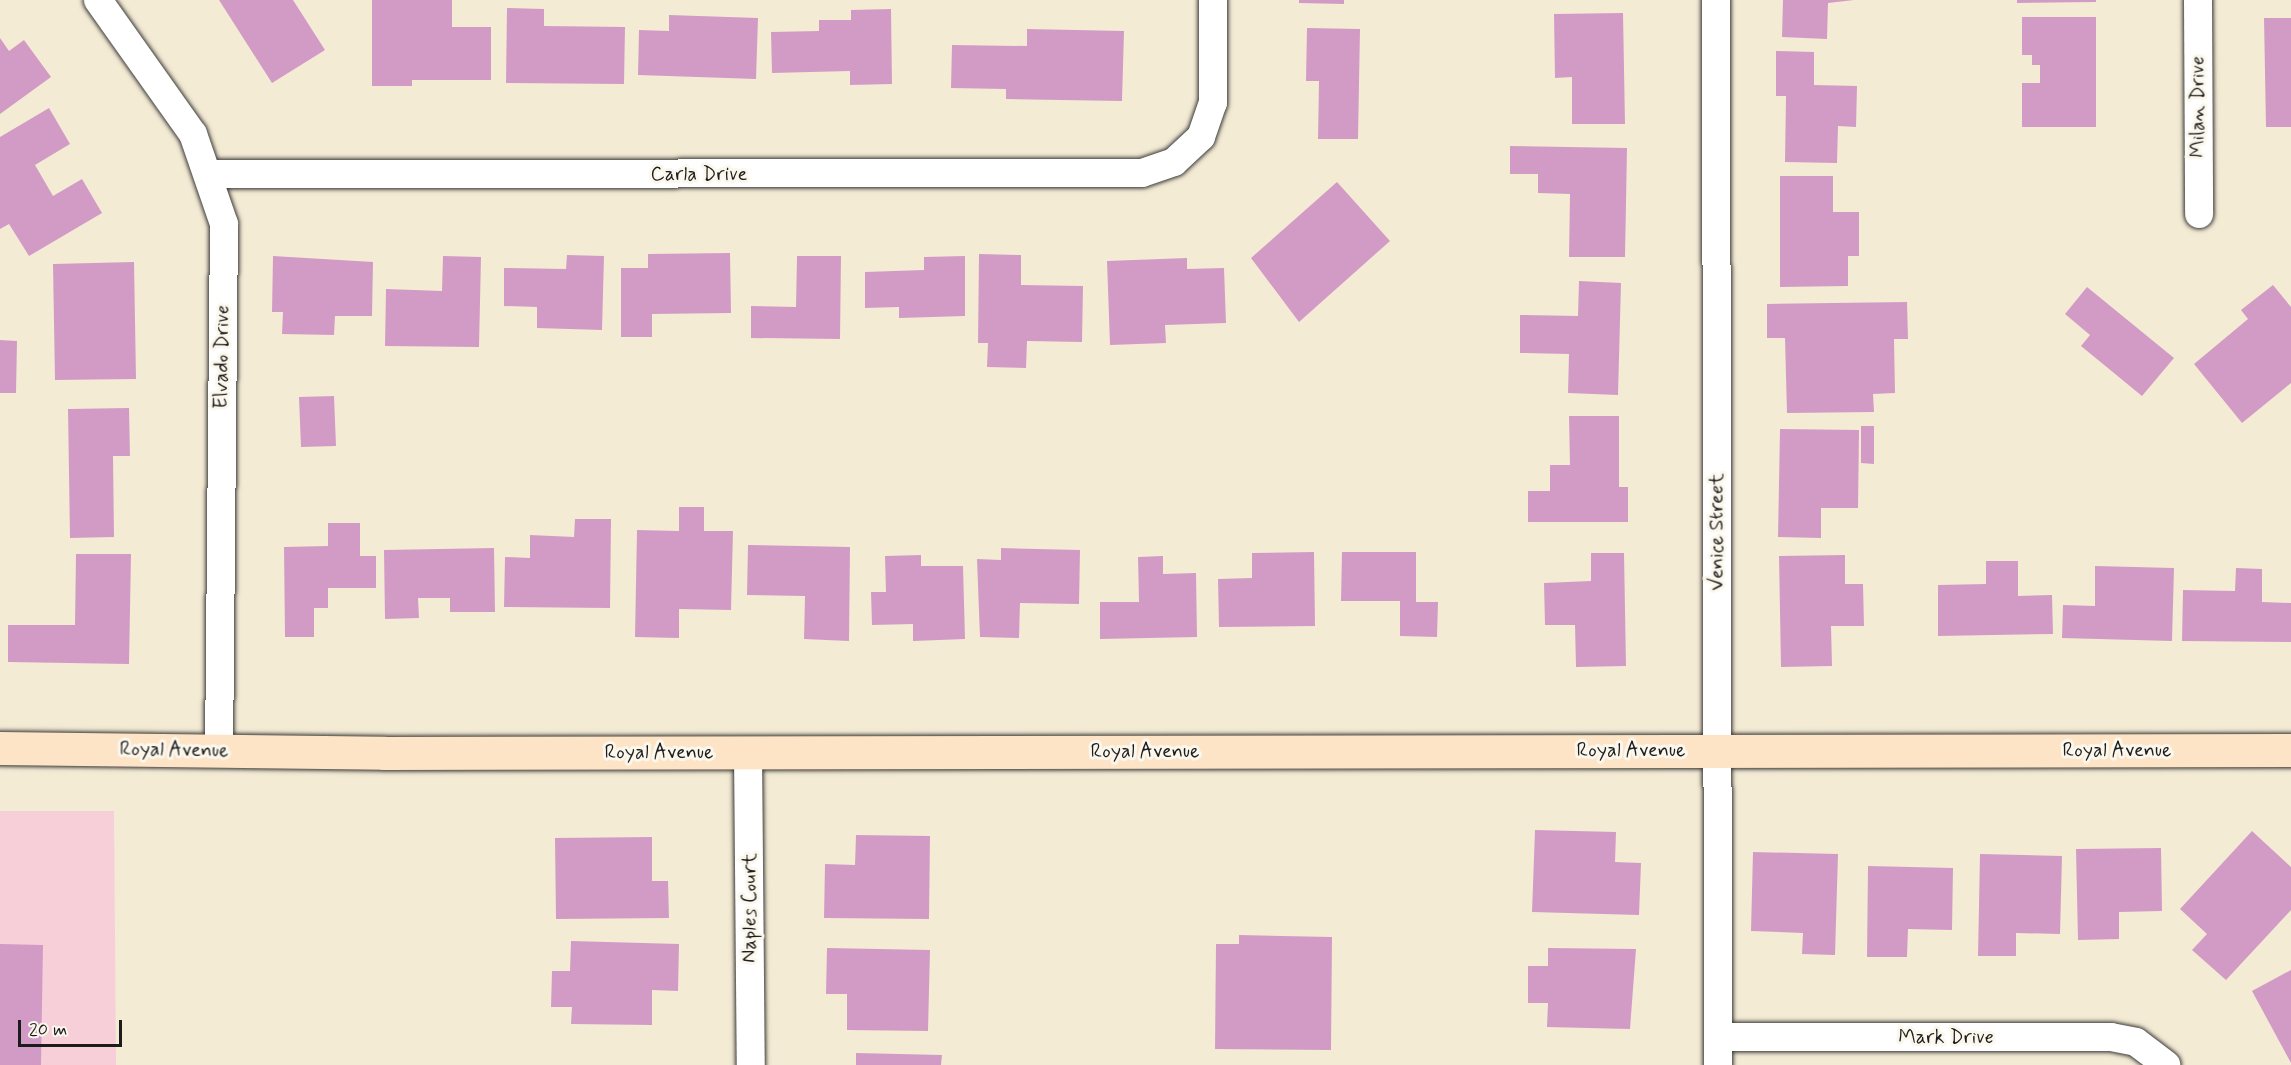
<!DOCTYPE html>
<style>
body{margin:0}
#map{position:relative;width:2291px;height:1065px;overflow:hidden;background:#f4ebd5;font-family:Mynerve,sans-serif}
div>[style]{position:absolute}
.built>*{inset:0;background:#f6cfd8}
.building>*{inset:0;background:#d29bc6}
.roads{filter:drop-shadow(0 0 2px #3c3b38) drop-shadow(0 0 2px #3c3b38)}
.street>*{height:28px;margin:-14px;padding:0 14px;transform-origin:14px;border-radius:14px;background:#fff}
.secondary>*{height:33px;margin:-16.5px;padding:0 16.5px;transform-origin:16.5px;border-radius:16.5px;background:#fee4c6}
span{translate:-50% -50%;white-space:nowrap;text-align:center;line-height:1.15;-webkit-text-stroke:6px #fbf7ec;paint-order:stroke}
.street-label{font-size:20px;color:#1c1c1c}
.scale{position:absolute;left:18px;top:1020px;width:104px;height:27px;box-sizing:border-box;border:3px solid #1c1c1c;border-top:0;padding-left:8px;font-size:18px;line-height:21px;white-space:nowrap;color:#1c1c1c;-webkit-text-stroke:4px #fbf7ec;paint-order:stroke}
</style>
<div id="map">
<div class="built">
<i style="clip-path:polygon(0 811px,114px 811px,116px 1065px,0 1065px)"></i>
</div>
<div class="building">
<i style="clip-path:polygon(219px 0,293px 0,325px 50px,272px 83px)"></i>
<i style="clip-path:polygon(372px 0,452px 0,452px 27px,491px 27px,491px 80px,412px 80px,412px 86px,372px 86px)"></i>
<i style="clip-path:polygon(1299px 0,1344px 0,1344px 4px,1299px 3px)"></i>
<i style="clip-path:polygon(1783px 0,1854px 0,1828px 3px,1827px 39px,1782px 37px)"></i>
<i style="clip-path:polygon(2017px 0,2096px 0,2096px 2px,2017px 3px)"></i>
<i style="clip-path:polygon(507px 8px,544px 9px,544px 26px,625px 27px,624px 84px,506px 83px)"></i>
<i style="clip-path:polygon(891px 9px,892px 84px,850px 85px,850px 71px,772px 73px,771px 32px,819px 31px,819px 20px,851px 20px,851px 10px)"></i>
<i style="clip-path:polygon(1623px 13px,1625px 124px,1572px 124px,1572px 77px,1555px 78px,1554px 14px)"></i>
<i style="clip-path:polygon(669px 15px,758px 18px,756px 79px,638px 75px,639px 30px,669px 31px)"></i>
<i style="clip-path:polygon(2022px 17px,2096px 17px,2096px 127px,2022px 127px,2022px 83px,2040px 83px,2040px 65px,2032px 65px,2032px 55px,2022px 55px)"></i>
<i style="clip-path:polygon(2264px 18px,2291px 18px,2291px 127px,2266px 127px)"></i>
<i style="clip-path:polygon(1307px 28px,1360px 29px,1358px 139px,1318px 139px,1319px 81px,1306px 81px)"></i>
<i style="clip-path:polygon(1027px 29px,1124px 31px,1122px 101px,1006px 99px,1006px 89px,951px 88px,952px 45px,1027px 46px)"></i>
<i style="clip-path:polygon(0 38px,9px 51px,24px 40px,51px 77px,0 114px)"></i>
<i style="clip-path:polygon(1776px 51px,1814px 52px,1814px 85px,1857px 86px,1856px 127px,1838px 126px,1837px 163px,1785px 162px,1786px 96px,1776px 96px)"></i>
<i style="clip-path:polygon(49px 108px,70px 144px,35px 165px,53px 196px,82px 179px,102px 213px,29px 256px,9px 224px,0 229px,0 137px)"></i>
<i style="clip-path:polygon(1510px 146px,1627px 148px,1625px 257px,1569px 257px,1570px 194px,1538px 193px,1538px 174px,1510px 174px)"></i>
<i style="clip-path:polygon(1780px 176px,1833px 176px,1833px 212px,1859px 212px,1859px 256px,1848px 256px,1848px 286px,1780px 287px)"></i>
<i style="clip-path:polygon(1337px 182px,1390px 241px,1299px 322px,1251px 258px)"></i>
<i style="clip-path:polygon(730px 253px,731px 313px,652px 314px,652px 337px,621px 337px,621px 268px,648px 268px,648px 254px)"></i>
<i style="clip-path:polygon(979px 254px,1021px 255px,1021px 285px,1083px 286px,1082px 342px,1027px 341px,1026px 368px,987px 367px,988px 343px,978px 343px)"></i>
<i style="clip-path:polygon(567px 255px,604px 256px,602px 330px,537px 328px,537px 307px,504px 306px,504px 268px,566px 269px)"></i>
<i style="clip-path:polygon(273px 256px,373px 262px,372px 316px,335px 316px,334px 335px,282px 334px,283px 312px,272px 312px)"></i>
<i style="clip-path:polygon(443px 256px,481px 257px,479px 347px,385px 346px,386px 289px,442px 291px)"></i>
<i style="clip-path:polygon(797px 256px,841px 256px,840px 339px,751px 338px,751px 306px,796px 307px)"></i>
<i style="clip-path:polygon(965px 256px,965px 316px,899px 318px,899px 307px,865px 308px,865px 272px,924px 270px,924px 257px)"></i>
<i style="clip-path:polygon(1187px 258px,1187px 269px,1224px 268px,1226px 323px,1165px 325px,1166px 343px,1110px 345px,1107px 261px)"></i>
<i style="clip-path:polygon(134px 262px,136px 379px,55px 380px,53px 264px)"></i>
<i style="clip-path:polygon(1579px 281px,1621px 283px,1618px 395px,1568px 393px,1569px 354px,1520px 353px,1520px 315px,1578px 316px)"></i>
<i style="clip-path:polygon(2273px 285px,2291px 307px,2291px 383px,2242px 423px,2194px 364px,2248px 319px,2241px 310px)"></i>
<i style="clip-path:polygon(2087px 287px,2174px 358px,2142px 396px,2081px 346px,2090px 335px,2065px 314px)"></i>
<i style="clip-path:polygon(1907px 302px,1908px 339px,1894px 339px,1895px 393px,1873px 394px,1874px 412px,1787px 413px,1785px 338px,1767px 338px,1767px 304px)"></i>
<i style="clip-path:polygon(0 340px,17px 341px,16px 393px,0 393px)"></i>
<i style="clip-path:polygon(334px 396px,336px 446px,301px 447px,299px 397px)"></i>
<i style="clip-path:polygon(129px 408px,130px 456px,113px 456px,114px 537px,70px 538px,68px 409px)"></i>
<i style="clip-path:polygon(1569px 416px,1619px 416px,1619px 487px,1628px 487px,1628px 522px,1528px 522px,1528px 491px,1550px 491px,1550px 465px,1570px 465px)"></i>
<i style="clip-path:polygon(1861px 426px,1874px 426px,1874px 464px,1861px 463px)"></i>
<i style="clip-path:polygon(1780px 429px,1859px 430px,1858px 508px,1821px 508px,1821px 538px,1778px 537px)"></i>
<i style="clip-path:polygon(679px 507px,704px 507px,704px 531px,733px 531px,731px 610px,679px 609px,679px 638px,635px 637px,637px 530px,679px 531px)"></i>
<i style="clip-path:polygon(575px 519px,611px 519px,610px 608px,504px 607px,505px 557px,530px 558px,530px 535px,574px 537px)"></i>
<i style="clip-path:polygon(328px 523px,360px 523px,360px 556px,376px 556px,376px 588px,328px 588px,328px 608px,314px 608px,314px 637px,285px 637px,284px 547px,328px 546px)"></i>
<i style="clip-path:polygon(748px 545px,850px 547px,849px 641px,804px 639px,805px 596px,747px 595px)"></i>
<i style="clip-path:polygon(494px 548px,495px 612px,450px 612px,450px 598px,418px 598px,419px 618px,385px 619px,384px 550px)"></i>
<i style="clip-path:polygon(1001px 548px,1080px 550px,1079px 604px,1020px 603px,1019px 638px,980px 637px,977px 559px,1001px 560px)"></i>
<i style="clip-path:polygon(1314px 552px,1315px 626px,1219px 627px,1218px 579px,1252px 578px,1252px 553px)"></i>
<i style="clip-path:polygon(1342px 552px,1416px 552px,1416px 602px,1438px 602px,1437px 637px,1400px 636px,1400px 601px,1341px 601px)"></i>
<i style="clip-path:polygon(1591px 553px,1624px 553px,1626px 666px,1576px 667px,1575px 625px,1545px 625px,1544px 583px,1591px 581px)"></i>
<i style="clip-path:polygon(76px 554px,131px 554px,129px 664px,8px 662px,8px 625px,75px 625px)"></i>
<i style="clip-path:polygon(921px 555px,921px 566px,963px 566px,965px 639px,913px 641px,913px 624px,872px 625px,871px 592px,886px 592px,885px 556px)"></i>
<i style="clip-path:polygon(1845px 555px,1845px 584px,1863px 584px,1864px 626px,1831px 626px,1832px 666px,1781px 667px,1779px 556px)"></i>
<i style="clip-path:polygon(1163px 556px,1163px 574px,1196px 573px,1197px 637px,1100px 639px,1100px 602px,1139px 602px,1138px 557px)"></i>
<i style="clip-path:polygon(1986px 561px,2018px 561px,2018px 596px,2052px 595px,2053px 634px,1938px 636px,1938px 585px,1986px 584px)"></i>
<i style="clip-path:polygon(2095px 566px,2174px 568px,2172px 641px,2062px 638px,2063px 605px,2095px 606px)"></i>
<i style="clip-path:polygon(2236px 568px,2262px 569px,2262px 602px,2291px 603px,2291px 642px,2182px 641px,2183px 590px,2235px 591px)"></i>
<i style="clip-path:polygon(1535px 830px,1616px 832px,1615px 862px,1641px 863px,1639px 915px,1532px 912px)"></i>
<i style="clip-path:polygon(2252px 831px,2291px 867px,2291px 910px,2226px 980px,2192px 950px,2207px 934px,2180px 909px)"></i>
<i style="clip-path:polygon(856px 835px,930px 836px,929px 919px,824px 918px,825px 864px,855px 865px)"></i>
<i style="clip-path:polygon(652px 837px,652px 881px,668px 881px,669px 918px,556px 919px,555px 838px)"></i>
<i style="clip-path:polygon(2161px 848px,2162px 911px,2119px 912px,2119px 939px,2078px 940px,2076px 849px)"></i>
<i style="clip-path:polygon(1753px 852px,1838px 854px,1835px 955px,1802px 954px,1803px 933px,1751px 931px)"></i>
<i style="clip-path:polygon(1980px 854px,2062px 856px,2060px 934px,2016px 933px,2016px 956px,1978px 956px)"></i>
<i style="clip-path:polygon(1868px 866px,1953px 868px,1952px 930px,1908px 929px,1907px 957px,1867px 957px)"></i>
<i style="clip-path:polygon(1239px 935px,1332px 937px,1331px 1050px,1215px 1049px,1216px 944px,1239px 944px)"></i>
<i style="clip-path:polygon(571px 941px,679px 944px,678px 991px,652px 990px,652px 1025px,571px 1024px,572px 1007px,551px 1007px,552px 971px,570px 971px)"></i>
<i style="clip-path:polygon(0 944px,43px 945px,41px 1065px,0 1065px)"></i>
<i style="clip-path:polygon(827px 948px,930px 950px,928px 1031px,847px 1030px,847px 994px,826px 994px)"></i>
<i style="clip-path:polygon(1548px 948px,1636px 949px,1630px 1029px,1547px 1027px,1548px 1003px,1528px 1003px,1528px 966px,1548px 966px)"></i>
<i style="clip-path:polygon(2291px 970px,2291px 1063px,2252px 991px)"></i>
<i style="clip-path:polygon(856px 1053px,942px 1055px,941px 1065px,856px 1065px)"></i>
</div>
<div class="roads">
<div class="street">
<i style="left:98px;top:0;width:164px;rotate:54.7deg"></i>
<i style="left:193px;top:134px;width:95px;rotate:71deg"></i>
<i style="left:224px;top:224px;width:527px;rotate:90.54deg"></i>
<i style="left:1716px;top:0;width:1065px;rotate:89.89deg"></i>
<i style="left:2198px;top:0;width:214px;rotate:89.7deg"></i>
<i style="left:211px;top:174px;width:931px;rotate:-0.06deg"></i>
<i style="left:1142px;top:173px;width:34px;rotate:-19deg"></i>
<i style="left:1174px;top:162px;width:37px;rotate:-43deg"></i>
<i style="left:1201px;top:137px;width:36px;rotate:-71deg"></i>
<i style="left:1213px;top:103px;width:103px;rotate:-90deg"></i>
<i style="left:748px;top:751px;width:314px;rotate:89.5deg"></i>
<i style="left:1718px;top:1037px;width:393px"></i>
<i style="left:2111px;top:1037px;width:25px;rotate:11deg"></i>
<i style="left:2136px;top:1042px;width:38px;rotate:37deg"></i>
</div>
<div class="secondary">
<i style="left:0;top:748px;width:384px;rotate:0.7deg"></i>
<i style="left:384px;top:753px;width:1907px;rotate:-0.09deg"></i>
</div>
</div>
<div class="street-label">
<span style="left:2198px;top:107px;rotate:-90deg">Milan Drive</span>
<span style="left:699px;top:174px">Carla Drive</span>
<span style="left:222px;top:357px;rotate:-89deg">Elvado Drive</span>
<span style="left:1717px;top:532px;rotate:-90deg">Venice Street</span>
<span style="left:174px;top:750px;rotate:1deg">Royal Avenue</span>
<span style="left:1631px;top:750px">Royal Avenue</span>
<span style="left:2117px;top:750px">Royal Avenue</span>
<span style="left:1145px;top:751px">Royal Avenue</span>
<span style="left:659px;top:752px">Royal Avenue</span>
<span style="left:750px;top:908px;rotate:-90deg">Naples Court</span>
<span style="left:1946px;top:1037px">Mark Drive</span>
</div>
<div class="scale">20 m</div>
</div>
